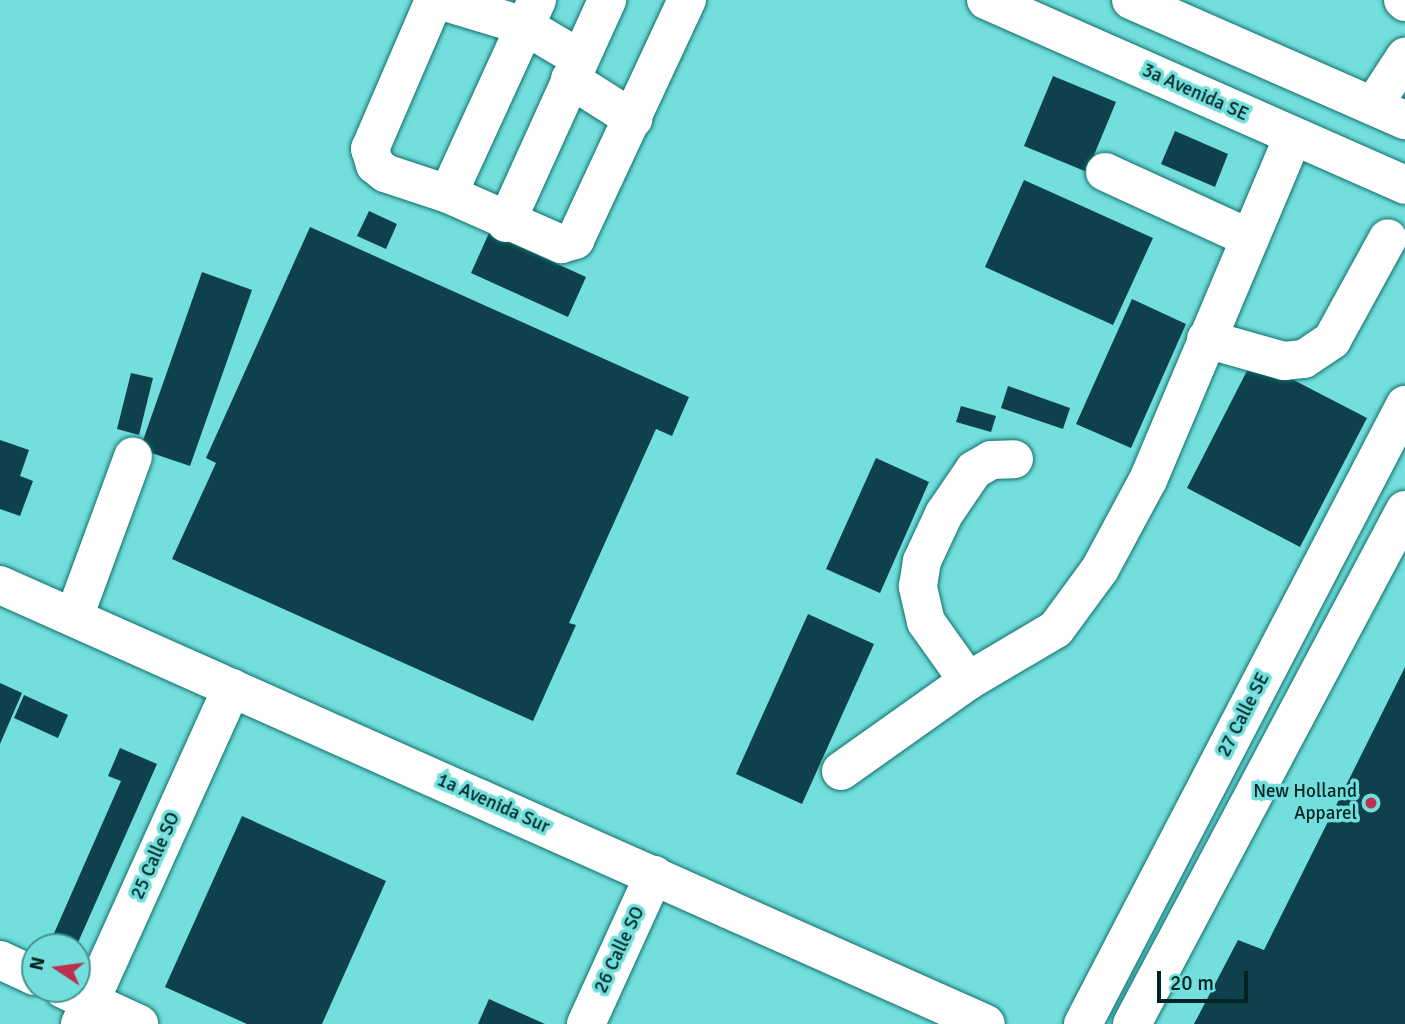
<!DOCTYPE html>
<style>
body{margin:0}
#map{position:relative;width:1405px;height:1024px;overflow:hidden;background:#73dfdc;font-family:Signika,sans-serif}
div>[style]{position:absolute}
.building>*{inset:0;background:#0e414b}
.roads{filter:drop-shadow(0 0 2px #0f6e6c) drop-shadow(0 0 2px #0f6e6c)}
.minor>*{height:38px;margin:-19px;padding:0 19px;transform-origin:19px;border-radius:19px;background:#fff}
.major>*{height:38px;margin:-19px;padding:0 19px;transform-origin:19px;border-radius:19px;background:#fff}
.dots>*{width:19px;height:19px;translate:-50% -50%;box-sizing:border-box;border:4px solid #73dfdc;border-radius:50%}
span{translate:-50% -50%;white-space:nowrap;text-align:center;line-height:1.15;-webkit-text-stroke:7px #73dfdc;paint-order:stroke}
.street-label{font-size:19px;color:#002423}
.poi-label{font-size:19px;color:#002423}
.right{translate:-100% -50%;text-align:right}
.north{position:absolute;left:21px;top:933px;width:70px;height:70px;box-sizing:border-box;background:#73dfdc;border:2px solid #459492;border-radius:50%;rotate:283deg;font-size:19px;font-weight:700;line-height:28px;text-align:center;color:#002423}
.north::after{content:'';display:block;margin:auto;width:24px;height:32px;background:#be2e4f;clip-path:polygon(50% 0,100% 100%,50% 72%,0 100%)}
.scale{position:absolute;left:1157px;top:971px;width:91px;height:32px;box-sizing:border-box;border:4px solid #002423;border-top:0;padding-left:9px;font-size:21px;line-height:24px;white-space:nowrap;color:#002423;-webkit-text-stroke:5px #73dfdc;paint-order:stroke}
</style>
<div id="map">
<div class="building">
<i style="clip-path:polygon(1053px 76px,1116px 102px,1087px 172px,1024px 146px)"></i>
<i style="clip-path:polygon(1175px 131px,1228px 154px,1215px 187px,1161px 164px)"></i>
<i style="clip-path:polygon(1024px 180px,1153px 238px,1113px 325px,985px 267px)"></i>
<i style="clip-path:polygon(369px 211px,397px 224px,386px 249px,357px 236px)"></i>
<i style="clip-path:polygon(310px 227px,689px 397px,672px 436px,656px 429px,569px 623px,576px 625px,533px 721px,172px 559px,216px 463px,206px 458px)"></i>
<i style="clip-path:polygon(489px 233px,586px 277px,568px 317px,471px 273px)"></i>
<i style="clip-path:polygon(202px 272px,252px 290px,190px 466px,140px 449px)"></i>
<i style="clip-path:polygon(1132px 299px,1186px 324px,1131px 448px,1076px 424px)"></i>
<i style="clip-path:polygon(1253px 359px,1367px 418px,1300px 547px,1187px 488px)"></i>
<i style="clip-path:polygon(131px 373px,153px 378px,139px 435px,117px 429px)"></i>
<i style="clip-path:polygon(1008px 386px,1070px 408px,1063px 429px,1001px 408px)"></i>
<i style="clip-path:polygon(961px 406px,996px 416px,991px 432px,956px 422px)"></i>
<i style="clip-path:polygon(0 440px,29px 450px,20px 476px,33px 481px,20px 516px,0 509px)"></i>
<i style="clip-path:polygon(876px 458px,929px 482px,880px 593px,826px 569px)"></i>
<i style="clip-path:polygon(808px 614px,874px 644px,802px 804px,736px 774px)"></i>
<i style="clip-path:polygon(1405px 667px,1405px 1024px,1194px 1024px,1238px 940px,1264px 950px)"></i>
<i style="clip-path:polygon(0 683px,22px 693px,0 744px)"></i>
<i style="clip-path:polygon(24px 695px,68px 715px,58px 738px,14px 718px)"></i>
<i style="clip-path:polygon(120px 748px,157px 764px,76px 947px,48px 947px,121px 781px,108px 776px)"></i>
<i style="clip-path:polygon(242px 816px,386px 881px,322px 1024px,247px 1024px,165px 987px)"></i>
<i style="clip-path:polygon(489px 999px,545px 1024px,478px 1024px)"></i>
</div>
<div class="roads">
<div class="minor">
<i style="left:537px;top:0;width:213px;rotate:114.6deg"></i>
<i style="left:448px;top:194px;width:124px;rotate:23.9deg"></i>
<i style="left:561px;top:244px;width:15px;rotate:-16deg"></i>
<i style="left:575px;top:240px;width:265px;rotate:-65deg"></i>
<i style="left:1403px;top:0;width:3px;rotate:45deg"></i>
<i style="left:570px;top:79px;width:75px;rotate:32.4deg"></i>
<i style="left:1373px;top:106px;width:59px;rotate:-56.9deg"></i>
<i style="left:1105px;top:172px;width:156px;rotate:24.6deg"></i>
<i style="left:448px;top:194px;width:66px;rotate:-161.6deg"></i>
<i style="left:385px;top:173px;width:13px;rotate:-141deg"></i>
<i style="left:375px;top:165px;width:17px;rotate:-107deg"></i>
<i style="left:370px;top:149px;width:159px;rotate:-66.7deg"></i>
<i style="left:433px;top:3px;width:9px;rotate:-13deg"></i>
<i style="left:442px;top:1px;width:87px;rotate:16.8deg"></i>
<i style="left:525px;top:26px;width:63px;rotate:30.7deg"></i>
<i style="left:506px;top:223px;width:245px;rotate:-65.6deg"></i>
<i style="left:1206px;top:339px;width:81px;rotate:15.8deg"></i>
<i style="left:1284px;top:361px;width:20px;rotate:-6deg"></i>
<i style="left:1304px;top:359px;width:34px;rotate:-34deg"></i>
<i style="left:1332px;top:340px;width:116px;rotate:-61.2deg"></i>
<i style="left:0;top:585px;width:1079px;rotate:24deg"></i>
<i style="left:74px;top:617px;width:171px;rotate:-69.8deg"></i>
<i style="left:968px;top:681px;width:72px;rotate:-125.4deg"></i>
<i style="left:926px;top:622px;width:37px;rotate:-103deg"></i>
<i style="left:918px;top:586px;width:25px;rotate:-81deg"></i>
<i style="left:922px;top:561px;width:52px;rotate:-64.9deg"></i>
<i style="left:944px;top:514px;width:53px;rotate:-55.7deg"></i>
<i style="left:974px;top:470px;width:20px;rotate:-30deg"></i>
<i style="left:991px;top:460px;width:23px;rotate:-2deg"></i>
<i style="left:841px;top:771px;width:156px;rotate:-35.3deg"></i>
<i style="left:968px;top:681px;width:102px;rotate:-30.6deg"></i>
<i style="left:1056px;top:629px;width:74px;rotate:-53.7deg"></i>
<i style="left:1100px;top:569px;width:101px;rotate:-61.7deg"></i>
<i style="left:1148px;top:480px;width:373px;rotate:-67.1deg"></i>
<i style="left:0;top:960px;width:38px;rotate:25deg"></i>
<i style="left:63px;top:989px;width:84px;rotate:24.7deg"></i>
<i style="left:80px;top:1024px;width:369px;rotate:-65.7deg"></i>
<i style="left:586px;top:1024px;width:164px;rotate:-65.5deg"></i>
</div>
<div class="major">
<i style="left:986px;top:0;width:458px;rotate:23.8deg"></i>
<i style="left:1131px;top:0;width:299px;rotate:23.7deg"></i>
<i style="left:1083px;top:1024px;width:698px;rotate:-62.52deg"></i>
<i style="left:1132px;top:1024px;width:582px;rotate:-62.03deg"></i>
</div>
</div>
<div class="dots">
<i style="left:1371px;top:803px;background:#be2e4f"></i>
</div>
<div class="street-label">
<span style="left:1195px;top:93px;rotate:24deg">3a Avenida SE</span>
<span style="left:1244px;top:715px;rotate:-63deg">27 Calle SE</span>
<span style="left:493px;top:804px;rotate:24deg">1a Avenida Sur</span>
<span style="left:156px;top:856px;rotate:-66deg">25 Calle SO</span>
<span style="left:620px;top:950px;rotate:-65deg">26 Calle SO</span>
</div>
<div class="poi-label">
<span class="right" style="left:1357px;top:803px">New Holland<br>Apparel</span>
</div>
<div class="north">N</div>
<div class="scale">20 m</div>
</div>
